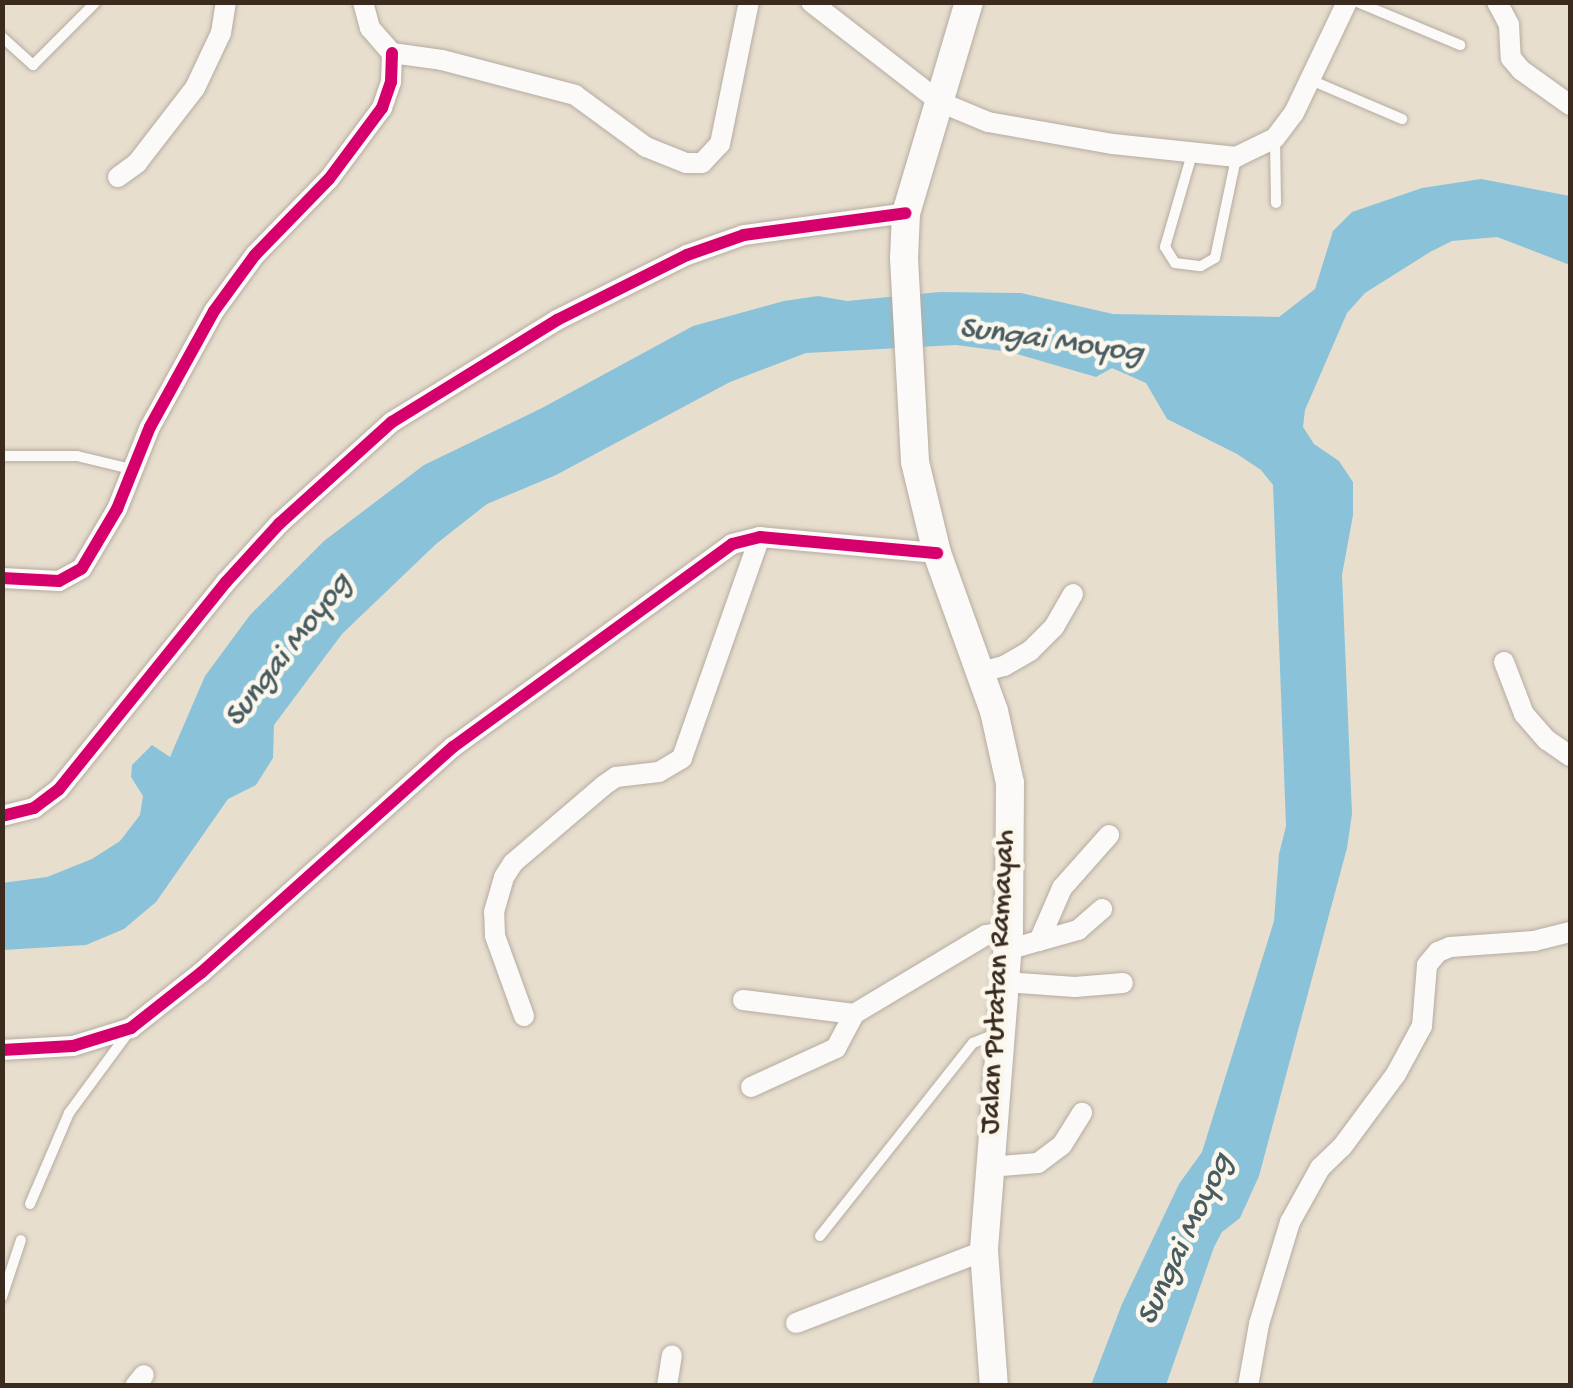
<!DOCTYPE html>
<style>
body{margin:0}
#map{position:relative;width:1573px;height:1388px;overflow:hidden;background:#e8dece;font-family:"Gochi Hand",sans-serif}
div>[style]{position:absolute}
.water>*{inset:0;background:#8ac3d9}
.roads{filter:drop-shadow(0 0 2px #b4aca1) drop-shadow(0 0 2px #b4aca1)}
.lane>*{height:10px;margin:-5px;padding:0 5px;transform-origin:5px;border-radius:5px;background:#fcfaf8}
.street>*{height:20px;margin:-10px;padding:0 10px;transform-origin:10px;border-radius:10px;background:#fcfaf8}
.secondary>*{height:28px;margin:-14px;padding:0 14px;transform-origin:14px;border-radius:14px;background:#fcfaf8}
.cycleway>*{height:12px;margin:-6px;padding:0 6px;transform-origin:6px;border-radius:6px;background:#d6006c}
span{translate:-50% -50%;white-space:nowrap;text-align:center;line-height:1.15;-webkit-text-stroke:9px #fbf7ec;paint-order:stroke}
.street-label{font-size:30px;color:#3b2a1e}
.water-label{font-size:32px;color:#485c61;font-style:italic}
.frame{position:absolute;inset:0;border:5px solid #3b2a1e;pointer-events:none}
</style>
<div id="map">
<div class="water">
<i style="clip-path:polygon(1481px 179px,1570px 196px,1570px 265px,1497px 237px,1452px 241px,1430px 252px,1365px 293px,1347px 313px,1305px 410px,1303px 427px,1314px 444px,1339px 461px,1353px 482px,1353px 515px,1342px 575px,1352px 814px,1347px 848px,1259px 1176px,1240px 1218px,1222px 1232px,1214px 1247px,1166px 1385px,1091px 1385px,1122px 1304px,1179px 1184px,1202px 1152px,1274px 921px,1279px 854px,1286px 826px,1273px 485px,1261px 470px,1237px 454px,1167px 419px,1146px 383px,1112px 368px,1096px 377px,1010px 352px,956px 345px,806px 353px,730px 382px,556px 475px,487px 504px,436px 544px,342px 634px,274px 725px,273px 758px,256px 785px,228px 799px,156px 902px,124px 929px,86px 945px,3px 950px,2px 883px,47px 877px,92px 859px,120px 841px,140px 815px,143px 796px,131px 777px,132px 765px,152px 745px,170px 757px,205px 676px,250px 615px,324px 541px,424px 465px,542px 408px,693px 326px,784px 301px,818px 296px,847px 301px,940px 292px,1021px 293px,1113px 314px,1279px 317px,1315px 289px,1333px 231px,1352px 212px,1422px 188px)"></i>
</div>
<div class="roads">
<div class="lane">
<i style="left:1357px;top:2px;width:112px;rotate:22.7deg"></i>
<i style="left:2px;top:37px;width:42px;rotate:42.1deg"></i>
<i style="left:33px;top:65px;width:89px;rotate:-45deg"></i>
<i style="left:1313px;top:81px;width:97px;rotate:23.1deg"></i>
<i style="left:1275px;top:139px;width:64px;rotate:89.1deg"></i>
<i style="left:1192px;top:154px;width:97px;rotate:106.2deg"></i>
<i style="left:1165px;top:247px;width:19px;rotate:58deg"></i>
<i style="left:1175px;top:263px;width:26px;rotate:7deg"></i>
<i style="left:1201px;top:266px;width:16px;rotate:-30deg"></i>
<i style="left:1215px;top:258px;width:102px;rotate:-78.1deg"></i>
<i style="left:2px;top:456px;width:75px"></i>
<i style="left:77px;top:456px;width:56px;rotate:13.5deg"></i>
<i style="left:30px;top:1204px;width:99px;rotate:-66.8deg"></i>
<i style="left:69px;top:1113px;width:99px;rotate:-53.6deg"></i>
<i style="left:820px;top:1236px;width:246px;rotate:-51.6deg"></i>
<i style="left:973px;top:1043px;width:27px;rotate:-22deg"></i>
<i style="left:2px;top:1297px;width:60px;rotate:-71.6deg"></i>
</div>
<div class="street">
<i style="left:363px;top:2px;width:27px;rotate:75deg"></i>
<i style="left:370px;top:28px;width:33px;rotate:49deg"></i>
<i style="left:392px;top:53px;width:50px;rotate:8deg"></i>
<i style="left:442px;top:60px;width:138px;rotate:14.7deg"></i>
<i style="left:575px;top:95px;width:88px;rotate:36.2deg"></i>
<i style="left:646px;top:147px;width:43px;rotate:21.8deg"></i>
<i style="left:686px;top:163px;width:16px"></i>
<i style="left:702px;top:163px;width:26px;rotate:-47deg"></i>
<i style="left:720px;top:144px;width:145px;rotate:-78.5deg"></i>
<i style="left:811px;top:2px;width:163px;rotate:37.8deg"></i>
<i style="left:940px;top:102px;width:52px;rotate:22.6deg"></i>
<i style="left:988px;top:122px;width:127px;rotate:10deg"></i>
<i style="left:1113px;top:144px;width:124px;rotate:6deg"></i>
<i style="left:1236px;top:157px;width:43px;rotate:-26deg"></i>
<i style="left:1275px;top:138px;width:31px;rotate:-53deg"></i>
<i style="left:1294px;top:113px;width:123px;rotate:-64.5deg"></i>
<i style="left:1497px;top:2px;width:26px;rotate:62deg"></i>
<i style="left:1509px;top:25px;width:33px;rotate:87deg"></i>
<i style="left:1511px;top:58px;width:16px;rotate:50deg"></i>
<i style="left:1521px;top:70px;width:60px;rotate:35.5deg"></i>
<i style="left:118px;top:177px;width:24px;rotate:-36deg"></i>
<i style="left:137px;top:163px;width:95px;rotate:-52.3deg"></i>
<i style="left:195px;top:88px;width:61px;rotate:-64.7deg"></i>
<i style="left:221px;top:33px;width:31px;rotate:-81deg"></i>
<i style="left:2px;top:578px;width:57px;rotate:3deg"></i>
<i style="left:59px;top:581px;width:26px;rotate:-29deg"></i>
<i style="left:82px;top:568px;width:69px;rotate:-59.3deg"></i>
<i style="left:117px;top:509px;width:88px;rotate:-68.1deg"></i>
<i style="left:150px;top:427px;width:132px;rotate:-61.1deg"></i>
<i style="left:214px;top:311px;width:69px;rotate:-53.8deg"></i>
<i style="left:255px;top:255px;width:106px;rotate:-45.8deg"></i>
<i style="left:329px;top:179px;width:89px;rotate:-53.3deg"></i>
<i style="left:382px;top:108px;width:28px;rotate:-71deg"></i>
<i style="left:391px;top:82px;width:29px;rotate:-88deg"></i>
<i style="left:1504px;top:662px;width:56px;rotate:69deg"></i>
<i style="left:1524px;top:714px;width:35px;rotate:49deg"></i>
<i style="left:1547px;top:740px;width:28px;rotate:35deg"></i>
<i style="left:981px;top:672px;width:24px;rotate:-15deg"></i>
<i style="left:1004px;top:666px;width:30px;rotate:-30deg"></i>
<i style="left:1030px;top:651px;width:34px;rotate:-45deg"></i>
<i style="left:1054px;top:627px;width:38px;rotate:-60deg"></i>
<i style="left:2px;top:816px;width:33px;rotate:-14deg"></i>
<i style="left:34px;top:808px;width:31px;rotate:-37deg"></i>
<i style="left:59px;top:789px;width:266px;rotate:-51.1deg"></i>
<i style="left:226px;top:582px;width:79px;rotate:-47.6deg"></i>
<i style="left:279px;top:524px;width:152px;rotate:-42.1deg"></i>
<i style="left:392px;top:422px;width:194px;rotate:-31.7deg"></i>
<i style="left:557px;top:320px;width:145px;rotate:-26.6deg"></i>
<i style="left:687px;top:255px;width:60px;rotate:-19.3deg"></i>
<i style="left:744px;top:235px;width:163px;rotate:-7.7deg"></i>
<i style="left:1039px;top:941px;width:41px;rotate:-15.8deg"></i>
<i style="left:1078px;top:930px;width:32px;rotate:-41deg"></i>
<i style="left:1007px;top:950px;width:33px;rotate:-16deg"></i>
<i style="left:1039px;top:941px;width:58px;rotate:-66.5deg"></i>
<i style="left:1062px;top:888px;width:71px;rotate:-48.4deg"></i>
<i style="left:1005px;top:982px;width:70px;rotate:4.1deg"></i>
<i style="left:1075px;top:987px;width:48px;rotate:-4.8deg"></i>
<i style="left:743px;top:1000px;width:112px;rotate:7.2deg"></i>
<i style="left:854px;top:1014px;width:154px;rotate:-30.9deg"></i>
<i style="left:986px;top:935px;width:23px;rotate:-10deg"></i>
<i style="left:524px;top:1016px;width:85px;rotate:-109.9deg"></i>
<i style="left:495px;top:936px;width:24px;rotate:-92deg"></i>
<i style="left:494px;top:912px;width:36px;rotate:-74deg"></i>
<i style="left:504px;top:877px;width:17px;rotate:-57deg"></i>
<i style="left:513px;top:863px;width:118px;rotate:-40.5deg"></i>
<i style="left:603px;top:786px;width:16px;rotate:-35deg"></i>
<i style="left:616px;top:777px;width:43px;rotate:-6.6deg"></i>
<i style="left:659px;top:772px;width:27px;rotate:-31deg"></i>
<i style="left:682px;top:758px;width:234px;rotate:-70.6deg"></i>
<i style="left:2px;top:1050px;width:71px;rotate:-3.2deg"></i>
<i style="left:73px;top:1046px;width:61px;rotate:-17.2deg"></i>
<i style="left:131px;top:1028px;width:90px;rotate:-38.3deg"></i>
<i style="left:202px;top:972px;width:337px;rotate:-41.9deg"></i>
<i style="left:453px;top:747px;width:345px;rotate:-36deg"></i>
<i style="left:732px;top:544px;width:29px;rotate:-14deg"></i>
<i style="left:760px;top:537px;width:178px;rotate:5.2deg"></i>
<i style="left:751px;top:1087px;width:94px;rotate:-24.6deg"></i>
<i style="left:836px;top:1048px;width:38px;rotate:-62deg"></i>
<i style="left:989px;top:1167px;width:49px;rotate:-4.7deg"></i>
<i style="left:1038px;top:1163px;width:30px;rotate:-37deg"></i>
<i style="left:1062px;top:1145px;width:38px;rotate:-58deg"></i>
<i style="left:796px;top:1323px;width:201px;rotate:-21deg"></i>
<i style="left:135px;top:1386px;width:14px;rotate:-51deg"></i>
<i style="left:667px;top:1386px;width:31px;rotate:-81deg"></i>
<i style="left:1248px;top:1386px;width:63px;rotate:-79.9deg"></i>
<i style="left:1259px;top:1324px;width:107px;rotate:-73.1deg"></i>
<i style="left:1290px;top:1222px;width:62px;rotate:-60.9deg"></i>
<i style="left:1320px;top:1168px;width:30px;rotate:-44deg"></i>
<i style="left:1342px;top:1147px;width:91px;rotate:-53.5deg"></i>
<i style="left:1396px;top:1074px;width:55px;rotate:-61.6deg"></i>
<i style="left:1422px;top:1026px;width:61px;rotate:-85.3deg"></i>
<i style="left:1427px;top:965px;width:17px;rotate:-50deg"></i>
<i style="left:1438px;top:952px;width:13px;rotate:-23deg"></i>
<i style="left:1450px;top:947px;width:84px;rotate:-4.1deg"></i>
<i style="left:1534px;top:941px;width:37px;rotate:-14deg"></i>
</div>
<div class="secondary">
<i style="left:969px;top:2px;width:220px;rotate:106.6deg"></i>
<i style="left:906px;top:213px;width:45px;rotate:92.5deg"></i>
<i style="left:904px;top:258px;width:204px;rotate:86.9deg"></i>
<i style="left:915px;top:462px;width:94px;rotate:76.4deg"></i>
<i style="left:937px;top:553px;width:168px;rotate:70.2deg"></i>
<i style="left:994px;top:711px;width:74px;rotate:77.5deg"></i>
<i style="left:1010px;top:783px;width:148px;rotate:90.4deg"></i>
<i style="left:1009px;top:931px;width:321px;rotate:94.5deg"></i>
<i style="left:984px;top:1251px;width:135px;rotate:85.8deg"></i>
</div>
</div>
<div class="cycleway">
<i style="left:2px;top:578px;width:57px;rotate:3deg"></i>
<i style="left:59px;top:581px;width:26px;rotate:-29deg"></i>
<i style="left:82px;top:568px;width:69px;rotate:-59.3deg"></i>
<i style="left:117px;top:509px;width:88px;rotate:-68.1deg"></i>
<i style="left:150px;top:427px;width:132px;rotate:-61.1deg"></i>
<i style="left:214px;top:311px;width:69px;rotate:-53.8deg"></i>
<i style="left:255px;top:255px;width:106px;rotate:-45.8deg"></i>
<i style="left:329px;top:179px;width:89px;rotate:-53.3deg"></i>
<i style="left:382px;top:108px;width:28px;rotate:-71deg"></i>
<i style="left:391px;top:82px;width:29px;rotate:-88deg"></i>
<i style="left:2px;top:816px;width:33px;rotate:-14deg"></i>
<i style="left:34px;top:808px;width:31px;rotate:-37deg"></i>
<i style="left:59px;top:789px;width:266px;rotate:-51.1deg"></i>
<i style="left:226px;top:582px;width:79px;rotate:-47.6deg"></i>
<i style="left:279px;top:524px;width:152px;rotate:-42.1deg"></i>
<i style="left:392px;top:422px;width:194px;rotate:-31.7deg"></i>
<i style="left:557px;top:320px;width:145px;rotate:-26.6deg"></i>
<i style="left:687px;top:255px;width:60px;rotate:-19.3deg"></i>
<i style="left:744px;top:235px;width:163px;rotate:-7.7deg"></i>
<i style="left:2px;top:1050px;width:71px;rotate:-3.2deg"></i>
<i style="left:73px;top:1046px;width:61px;rotate:-17.2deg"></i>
<i style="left:131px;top:1028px;width:90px;rotate:-38.3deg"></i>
<i style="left:202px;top:972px;width:337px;rotate:-41.9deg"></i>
<i style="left:453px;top:747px;width:345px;rotate:-36deg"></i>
<i style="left:732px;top:544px;width:29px;rotate:-14deg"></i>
<i style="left:760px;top:537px;width:178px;rotate:5.2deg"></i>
</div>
<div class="street-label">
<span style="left:1000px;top:982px;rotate:-87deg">Jalan Putatan Ramayah</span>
</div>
<div class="water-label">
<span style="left:1051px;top:342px;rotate:8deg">Sungai Moyog</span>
<span style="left:289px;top:651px;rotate:-52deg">Sungai Moyog</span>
<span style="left:1186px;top:1240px;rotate:-65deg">Sungai Moyog</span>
</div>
<div class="frame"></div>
</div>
